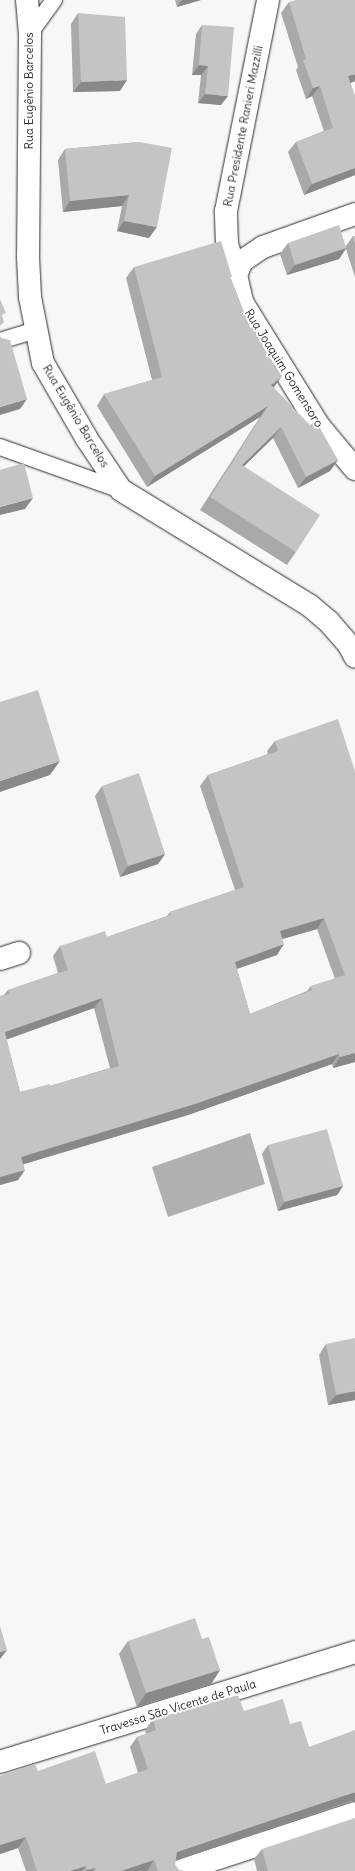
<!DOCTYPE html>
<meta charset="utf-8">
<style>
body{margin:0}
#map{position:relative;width:355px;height:1871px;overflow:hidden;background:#f7f7f7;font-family:Delius,sans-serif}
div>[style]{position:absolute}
.water>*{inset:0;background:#b0b0b0}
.roads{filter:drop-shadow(0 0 1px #2b2b2b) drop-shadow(0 0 1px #2b2b2b)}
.lane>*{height:16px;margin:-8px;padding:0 8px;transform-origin:8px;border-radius:8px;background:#fff}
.street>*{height:22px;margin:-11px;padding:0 11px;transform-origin:11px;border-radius:11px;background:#fff}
.secondary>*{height:22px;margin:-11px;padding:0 11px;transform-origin:11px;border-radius:11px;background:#fff}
.wall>*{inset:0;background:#a9a9a9}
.shaded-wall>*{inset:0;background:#898989}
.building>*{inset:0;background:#c4c4c4}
span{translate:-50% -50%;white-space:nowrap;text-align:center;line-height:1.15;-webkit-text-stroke:4px #fff;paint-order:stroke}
.street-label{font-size:12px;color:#2b2b2b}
</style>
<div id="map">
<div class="water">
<i style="clip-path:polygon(250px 1133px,265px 1184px,168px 1217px,152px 1167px)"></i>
</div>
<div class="roads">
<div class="lane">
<i style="left:30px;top:33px;width:41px;rotate:-54deg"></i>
<i style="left:0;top:341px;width:38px;rotate:-17deg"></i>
<i style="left:0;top:447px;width:128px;rotate:19.6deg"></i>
</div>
<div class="street">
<i style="left:355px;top:214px;width:98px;rotate:160.3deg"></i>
<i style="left:263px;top:247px;width:25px;rotate:146deg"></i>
<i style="left:242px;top:261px;width:15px;rotate:113deg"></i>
<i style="left:236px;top:275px;width:28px;rotate:77deg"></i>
<i style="left:242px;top:302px;width:146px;rotate:58.2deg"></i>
<i style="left:319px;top:426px;width:56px;rotate:50.1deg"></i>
<i style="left:236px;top:275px;width:32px;rotate:-106deg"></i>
<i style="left:227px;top:244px;width:33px;rotate:-92deg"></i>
<i style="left:226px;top:211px;width:215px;rotate:-78.7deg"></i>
<i style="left:0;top:959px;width:20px;rotate:-18deg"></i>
<i style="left:0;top:1762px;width:372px;rotate:-17.2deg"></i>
<i style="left:179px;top:1871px;width:185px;rotate:-18.2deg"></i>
</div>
<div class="secondary">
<i style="left:27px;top:0;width:33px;rotate:85deg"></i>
<i style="left:30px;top:33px;width:224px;rotate:90.5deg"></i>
<i style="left:28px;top:257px;width:40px;rotate:87.1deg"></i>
<i style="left:30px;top:297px;width:67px;rotate:78.9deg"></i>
<i style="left:43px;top:363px;width:88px;rotate:59.9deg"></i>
<i style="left:87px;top:439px;width:61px;rotate:56.3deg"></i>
<i style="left:121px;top:490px;width:220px;rotate:31.5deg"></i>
<i style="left:309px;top:605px;width:26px;rotate:40deg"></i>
<i style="left:329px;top:622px;width:30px;rotate:49deg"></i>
<i style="left:349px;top:645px;width:13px;rotate:63deg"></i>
</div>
</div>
<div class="wall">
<i style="clip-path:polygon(175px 0,201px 0,177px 7px)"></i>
<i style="clip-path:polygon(289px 2px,355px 81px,350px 83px,355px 96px,355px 175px,304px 195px,288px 152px,296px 142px,324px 131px,312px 96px,306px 99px,296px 70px,298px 67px,281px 13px)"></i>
<i style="clip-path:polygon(78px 13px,120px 91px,73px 92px,71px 24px)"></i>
<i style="clip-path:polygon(202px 25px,221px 105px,198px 103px,201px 75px,192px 75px,196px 34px)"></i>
<i style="clip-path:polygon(139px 142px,149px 238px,117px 231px,122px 206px,63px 212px,58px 160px,65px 149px)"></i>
<i style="clip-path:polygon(353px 236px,355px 236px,355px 277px,346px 249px,339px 259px,287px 275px,280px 254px,288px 243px,346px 246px)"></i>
<i style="clip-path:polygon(134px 267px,231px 279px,273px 387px,338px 460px,330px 471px,298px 488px,273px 438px,244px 466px,296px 552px,287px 565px,200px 510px,260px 417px,147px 487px,97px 406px,104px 394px,152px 380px,126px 278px)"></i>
<i style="clip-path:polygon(evenodd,275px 741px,355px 771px,355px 1062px,333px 1068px,332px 1064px,188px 1115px,24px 1164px,18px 1180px,0 1185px,0 996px,4px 995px,8px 990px,58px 973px,53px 956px,60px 946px,107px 937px,167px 916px,170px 912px,235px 890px,200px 786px,208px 775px,268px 754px,267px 751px,275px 741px,317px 929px,335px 979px,311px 986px,307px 991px,250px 1014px,237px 969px,277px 955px,282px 939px,317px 929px,275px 741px,94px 1008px,110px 1068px,50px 1086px,20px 1092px,6px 1039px,94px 1008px)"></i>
<i style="clip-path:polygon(102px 786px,165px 854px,158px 864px,120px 877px,95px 796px)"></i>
<i style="clip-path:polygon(268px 1145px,343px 1186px,337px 1195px,278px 1211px,262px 1154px)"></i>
<i style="clip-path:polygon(326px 1344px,355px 1400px,328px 1405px,319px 1355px)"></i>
<i style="clip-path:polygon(202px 1639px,220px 1670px,211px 1684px,137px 1707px,119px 1654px,128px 1641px)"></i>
<i style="clip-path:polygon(244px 1711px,290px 1724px,309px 1747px,351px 1801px,175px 1861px,175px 1865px,179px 1870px,184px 1871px,26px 1871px,18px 1848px,0 1854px,0 1776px,38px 1771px,106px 1784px,138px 1773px,130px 1747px,137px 1737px,146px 1734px,145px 1730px,153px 1719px)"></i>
<i style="clip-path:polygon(262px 1849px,355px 1871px,257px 1871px,254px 1859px)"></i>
</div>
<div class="shaded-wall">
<i style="clip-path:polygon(182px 0,201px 0,177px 7px)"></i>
<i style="clip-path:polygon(199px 65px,208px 66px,201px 75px,192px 75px)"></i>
<i style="clip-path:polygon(355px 74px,355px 81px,341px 87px,348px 76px)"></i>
<i style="clip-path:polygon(127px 80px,120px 91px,73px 92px,81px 82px)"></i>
<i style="clip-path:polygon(320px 86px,312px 96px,306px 99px,313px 88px)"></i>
<i style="clip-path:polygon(205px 94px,228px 96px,221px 105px,198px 103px)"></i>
<i style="clip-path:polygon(355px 168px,355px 175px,304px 195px,312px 184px)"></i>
<i style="clip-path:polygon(129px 195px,122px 206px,63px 212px,70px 201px)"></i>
<i style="clip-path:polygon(124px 221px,157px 227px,149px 238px,117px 231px)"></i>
<i style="clip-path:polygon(346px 248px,339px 259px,287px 275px,295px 265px)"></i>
<i style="clip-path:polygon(282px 376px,274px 387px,263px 396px,271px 385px)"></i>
<i style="clip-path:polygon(27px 399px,20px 409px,0 415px,0 407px)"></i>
<i style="clip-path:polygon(268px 406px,260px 417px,147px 487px,155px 476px)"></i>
<i style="clip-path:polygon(281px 427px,273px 438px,232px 478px,240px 467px)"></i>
<i style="clip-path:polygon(338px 460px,330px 471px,298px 488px,306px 477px)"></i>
<i style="clip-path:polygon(33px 498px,25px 509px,0 515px,0 507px)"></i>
<i style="clip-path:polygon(60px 761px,50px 775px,0 792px,0 781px)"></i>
<i style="clip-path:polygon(165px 854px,158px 864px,120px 877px,128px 866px)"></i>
<i style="clip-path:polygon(324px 918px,317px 929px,272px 942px,280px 931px)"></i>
<i style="clip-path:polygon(284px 944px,277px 955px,227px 972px,235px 962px)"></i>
<i style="clip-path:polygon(102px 998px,94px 1008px,0 1042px,5px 1032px)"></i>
<i style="clip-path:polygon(355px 1053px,355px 1062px,333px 1068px,340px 1057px)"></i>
<i style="clip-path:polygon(339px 1054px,332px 1064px,188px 1115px,14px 1167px,21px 1157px)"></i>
<i style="clip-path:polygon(25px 1170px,18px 1180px,0 1185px,0 1177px)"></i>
<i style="clip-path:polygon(343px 1186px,337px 1195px,278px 1211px,284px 1202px)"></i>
<i style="clip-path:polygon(355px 1391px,355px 1400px,328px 1405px,336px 1395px)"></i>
<i style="clip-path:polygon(7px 1650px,0 1659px,0 1652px)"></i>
<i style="clip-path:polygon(220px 1670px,211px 1684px,137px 1707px,146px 1693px)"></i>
<i style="clip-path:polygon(355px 1792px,355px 1802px,351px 1801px,169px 1863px,177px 1852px)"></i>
<i style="clip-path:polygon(26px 1837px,18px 1848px,0 1854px,0 1845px)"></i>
<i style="clip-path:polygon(154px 1860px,147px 1871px,121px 1871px)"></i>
<i style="clip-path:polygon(86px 1866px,82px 1871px,70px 1871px)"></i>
<i style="clip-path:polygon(95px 1868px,93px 1871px,87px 1871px,87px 1870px)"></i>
</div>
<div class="building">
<i style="clip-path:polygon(296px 0,355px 0,355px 74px,348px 76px,355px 96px,355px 168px,312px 184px,296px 142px,333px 128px,320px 86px,313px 88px,303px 60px,306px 59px,289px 2px)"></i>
<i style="clip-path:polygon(78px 13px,125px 17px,127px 80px,81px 82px)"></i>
<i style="clip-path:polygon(202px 25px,234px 27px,228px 96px,205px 94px,208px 66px,199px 65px)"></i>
<i style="clip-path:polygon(139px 142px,172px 148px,157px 227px,124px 221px,129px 195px,70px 201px,65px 149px)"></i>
<i style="clip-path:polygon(339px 225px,346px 248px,295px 265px,288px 243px)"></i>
<i style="clip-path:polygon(353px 236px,355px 236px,355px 244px)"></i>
<i style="clip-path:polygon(221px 241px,232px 277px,230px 277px,250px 328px,257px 326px,263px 347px,282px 376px,271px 385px,310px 425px,316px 421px,338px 460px,306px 477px,281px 427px,242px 465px,234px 460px,233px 461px,268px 406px,155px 476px,104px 394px,162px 377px,134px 267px)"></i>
<i style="clip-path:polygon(0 299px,6px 313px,2px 315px,4px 322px,0 326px)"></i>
<i style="clip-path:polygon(0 336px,1px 338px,10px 340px,27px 399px,0 407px)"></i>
<i style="clip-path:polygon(234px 460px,320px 515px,296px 552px,210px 497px)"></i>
<i style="clip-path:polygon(24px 463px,33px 498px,0 507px,0 470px)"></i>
<i style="clip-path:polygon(38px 690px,60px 761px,0 781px,0 702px)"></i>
<i style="clip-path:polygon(evenodd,338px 719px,355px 771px,355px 1053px,340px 1057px,339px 1054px,195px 1104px,21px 1157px,25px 1170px,0 1177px,0 996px,10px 994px,8px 990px,68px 970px,60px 946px,105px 931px,107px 937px,171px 915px,170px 912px,244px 887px,208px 775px,278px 751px,275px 741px,338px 719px,324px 918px,345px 975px,311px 986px,312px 990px,250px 1014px,235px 962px,284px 944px,280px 931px,324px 918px,338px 719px,102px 998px,119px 1066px,50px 1086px,50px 1084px,20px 1092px,5px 1032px,102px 998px)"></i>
<i style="clip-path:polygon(139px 773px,165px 854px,128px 866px,102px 786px)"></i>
<i style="clip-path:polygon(327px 1129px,343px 1186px,284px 1202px,268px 1145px)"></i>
<i style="clip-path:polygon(355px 1338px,355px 1391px,336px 1395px,326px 1344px)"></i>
<i style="clip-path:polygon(195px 1618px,202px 1639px,209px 1637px,220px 1670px,146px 1693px,128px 1641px)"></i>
<i style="clip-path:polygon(0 1626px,7px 1650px,0 1652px)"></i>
<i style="clip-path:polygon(238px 1695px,244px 1711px,283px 1699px,290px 1724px,301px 1721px,309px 1747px,355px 1730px,355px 1792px,177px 1852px,175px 1865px,179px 1870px,184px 1871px,158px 1871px,154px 1860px,121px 1871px,96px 1871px,95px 1868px,87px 1870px,86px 1866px,70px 1871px,37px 1871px,26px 1837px,0 1845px,0 1776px,35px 1764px,38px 1771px,95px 1751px,106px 1784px,148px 1769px,137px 1737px,156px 1730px,153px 1719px)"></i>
<i style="clip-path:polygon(355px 1818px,355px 1871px,268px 1871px,262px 1849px)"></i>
</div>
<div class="street-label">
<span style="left:29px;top:91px;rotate:-90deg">Rua Eugênio Barcelos</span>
<span style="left:243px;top:126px;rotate:-79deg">Rua Presidente Ranieri Mazzilli</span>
<span style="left:284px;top:368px;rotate:58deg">Rua Joaquim Gomensoro</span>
<span style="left:76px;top:416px;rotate:59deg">Rua Eugênio Barcelos</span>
<span style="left:178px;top:1707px;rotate:-17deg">Travessa São Vicente de Paula</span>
</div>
</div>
